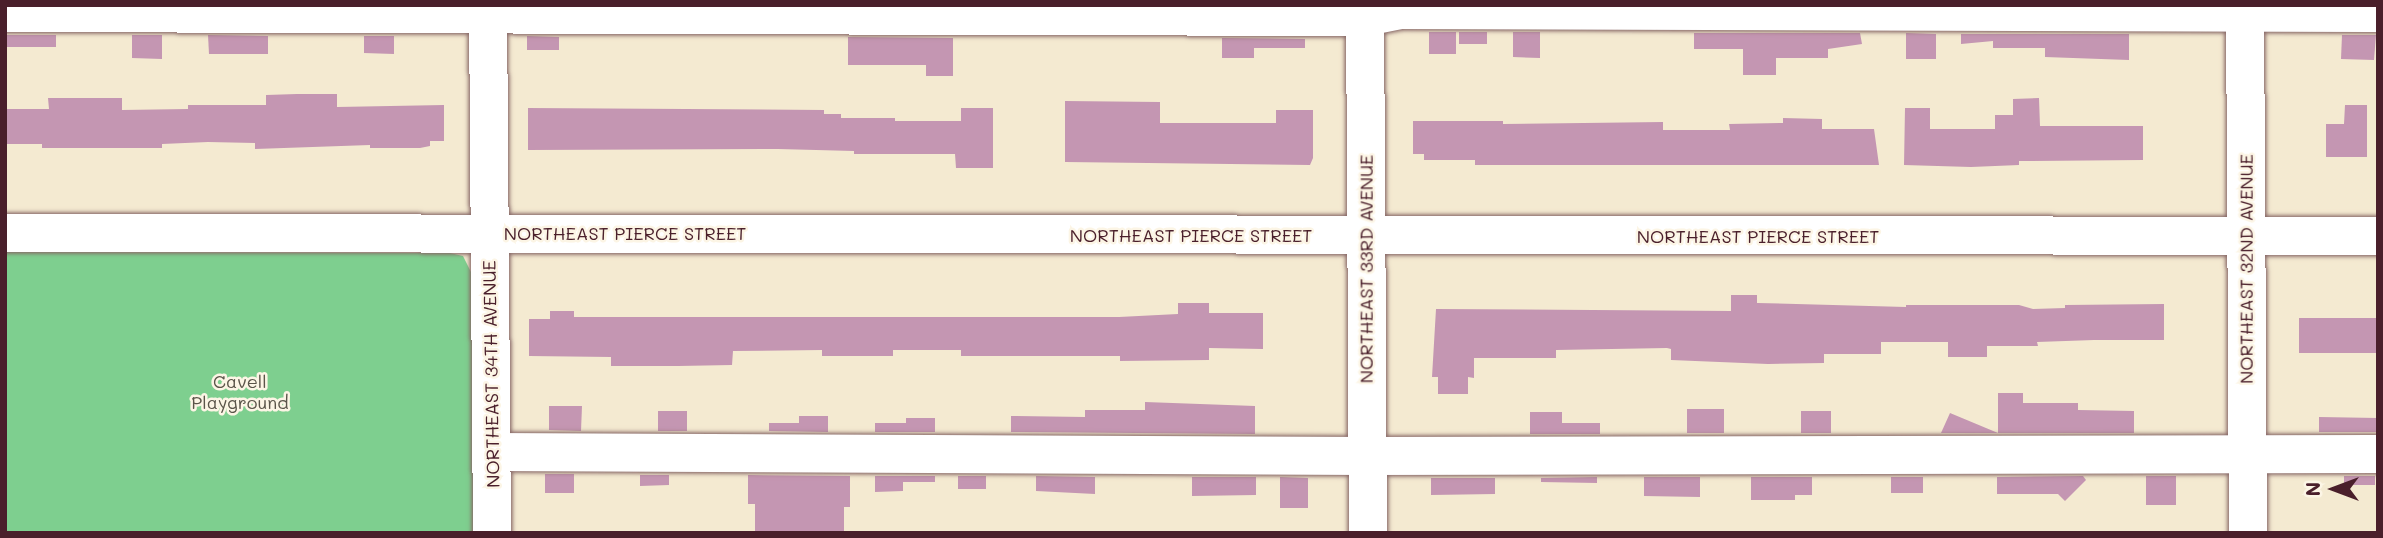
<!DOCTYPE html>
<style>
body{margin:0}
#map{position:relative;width:2383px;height:538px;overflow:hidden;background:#f4ead1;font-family:Mali,sans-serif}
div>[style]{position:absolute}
.green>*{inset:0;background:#7ecf8f}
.building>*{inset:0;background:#c496b2}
.roads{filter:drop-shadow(0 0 2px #866665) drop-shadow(0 0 2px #866665)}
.minor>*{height:38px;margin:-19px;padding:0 19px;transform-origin:19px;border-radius:19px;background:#fff}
span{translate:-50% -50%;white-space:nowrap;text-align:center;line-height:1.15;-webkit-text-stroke:5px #fcf5e5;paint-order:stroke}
.street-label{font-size:18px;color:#4a1f2b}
.park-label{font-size:18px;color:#5a5449}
.frame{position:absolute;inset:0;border:7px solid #4a1f2b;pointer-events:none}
.north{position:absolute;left:2299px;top:454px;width:70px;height:70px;-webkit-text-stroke:5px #fcf5e5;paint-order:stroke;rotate:270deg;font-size:19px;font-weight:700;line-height:28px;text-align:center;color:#4a1f2b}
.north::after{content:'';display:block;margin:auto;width:24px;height:32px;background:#4a1f2b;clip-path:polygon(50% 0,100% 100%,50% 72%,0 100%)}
</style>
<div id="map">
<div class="green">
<i style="clip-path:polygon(5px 252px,450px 253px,463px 256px,471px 272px,476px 533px,5px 533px)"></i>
</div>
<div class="building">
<i style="clip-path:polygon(1429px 32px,1456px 32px,1456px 54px,1429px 54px)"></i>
<i style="clip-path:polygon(1459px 32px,1487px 32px,1487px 44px,1459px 44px)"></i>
<i style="clip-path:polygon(1513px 32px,1540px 32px,1540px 58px,1513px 57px)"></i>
<i style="clip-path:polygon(1694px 33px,1860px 33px,1862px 44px,1828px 49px,1828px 58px,1776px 58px,1776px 75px,1743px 75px,1743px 49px,1694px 49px)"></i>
<i style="clip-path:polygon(1906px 33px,1936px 34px,1936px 59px,1906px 59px)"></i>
<i style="clip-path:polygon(1961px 34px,2129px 34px,2129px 60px,2045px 57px,2045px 48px,1993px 48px,1993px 41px,1961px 44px)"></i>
<i style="clip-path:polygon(5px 35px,56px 35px,56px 47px,5px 47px)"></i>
<i style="clip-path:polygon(132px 35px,162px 35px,162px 59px,132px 58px)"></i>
<i style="clip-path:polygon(208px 35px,268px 36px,268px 54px,209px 54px)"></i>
<i style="clip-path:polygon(2342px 35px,2376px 35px,2374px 60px,2341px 59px)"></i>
<i style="clip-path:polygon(364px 36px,394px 36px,394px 54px,364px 53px)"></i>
<i style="clip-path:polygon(527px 36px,559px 37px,559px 50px,527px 50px)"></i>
<i style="clip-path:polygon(848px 37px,953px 38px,953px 76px,926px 76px,926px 65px,848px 65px)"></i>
<i style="clip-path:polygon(1222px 38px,1305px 39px,1305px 48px,1254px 48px,1254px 58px,1222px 58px)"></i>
<i style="clip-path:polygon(297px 94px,337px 94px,337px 107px,444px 105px,444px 141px,430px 141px,430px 146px,420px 148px,370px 148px,370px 145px,255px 149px,255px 143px,208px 142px,162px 144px,162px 148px,42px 148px,42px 144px,5px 144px,5px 109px,49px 109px,48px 98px,122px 98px,122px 110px,188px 109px,188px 105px,266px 105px,266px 95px)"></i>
<i style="clip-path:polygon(2039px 98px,2040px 126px,2143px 126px,2143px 160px,2019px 161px,2019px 165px,1971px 167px,1904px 165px,1905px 108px,1930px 108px,1930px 129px,1995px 129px,1995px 115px,2013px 115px,2013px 99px)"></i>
<i style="clip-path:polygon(1065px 101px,1160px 102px,1160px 123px,1276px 123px,1276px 110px,1313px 110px,1313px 158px,1310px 165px,1065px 162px)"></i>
<i style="clip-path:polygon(2345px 105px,2367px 105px,2367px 157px,2326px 157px,2326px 124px,2344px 124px)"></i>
<i style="clip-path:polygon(528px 108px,824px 110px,824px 114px,841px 114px,841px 118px,895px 118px,895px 121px,961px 121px,961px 108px,993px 108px,993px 168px,956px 168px,955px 154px,854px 154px,854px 151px,778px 149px,528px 150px)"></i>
<i style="clip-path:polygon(1783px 118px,1822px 119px,1822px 129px,1874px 129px,1879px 165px,1475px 165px,1475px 160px,1424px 160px,1424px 154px,1413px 154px,1413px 121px,1503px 121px,1503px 124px,1663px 122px,1663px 130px,1730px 130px,1729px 124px,1783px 123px)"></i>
<i style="clip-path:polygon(1731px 295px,1757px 295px,1757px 303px,1906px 307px,1906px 305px,2019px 305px,2033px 309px,2065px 308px,2065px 305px,2164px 304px,2164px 340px,2094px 340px,2037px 342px,2038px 346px,1987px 346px,1987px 357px,1948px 357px,1948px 342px,1881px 342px,1881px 354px,1824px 354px,1824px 363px,1768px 364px,1671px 360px,1671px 349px,1667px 348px,1556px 350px,1556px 358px,1474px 358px,1474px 378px,1468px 377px,1468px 394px,1438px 394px,1438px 377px,1432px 377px,1436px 309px,1731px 311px)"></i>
<i style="clip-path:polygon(1178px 303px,1209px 303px,1209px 313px,1263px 313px,1263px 349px,1209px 348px,1209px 360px,1120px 361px,1120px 356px,961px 356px,961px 350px,893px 350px,893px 356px,822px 356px,822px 350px,733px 351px,732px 365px,678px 366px,611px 366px,611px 357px,529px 356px,529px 319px,550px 319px,550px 311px,574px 311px,574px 317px,1119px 317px,1178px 314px)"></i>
<i style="clip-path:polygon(2299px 318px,2378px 318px,2378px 353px,2299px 353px)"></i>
<i style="clip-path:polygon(1998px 393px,2023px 393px,2023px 403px,2078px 403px,2078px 410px,2134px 411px,2134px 433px,1941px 433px,1950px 413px,1998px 433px)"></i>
<i style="clip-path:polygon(1145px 402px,1255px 406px,1255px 434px,1011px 432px,1011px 416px,1085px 417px,1085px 410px,1145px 410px)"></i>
<i style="clip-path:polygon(549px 406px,582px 406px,581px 431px,549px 430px)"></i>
<i style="clip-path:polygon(1687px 409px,1724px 409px,1724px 433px,1687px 433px)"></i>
<i style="clip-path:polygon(658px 411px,687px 411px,687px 431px,658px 431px)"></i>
<i style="clip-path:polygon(1801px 411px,1831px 411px,1831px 433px,1801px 433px)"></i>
<i style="clip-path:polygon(1530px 412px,1562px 412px,1562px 423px,1600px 423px,1600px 434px,1530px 434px)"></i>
<i style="clip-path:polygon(799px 416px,828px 416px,828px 432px,769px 431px,769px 423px,799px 423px)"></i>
<i style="clip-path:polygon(2319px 417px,2378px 418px,2378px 432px,2319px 432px)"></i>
<i style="clip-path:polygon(906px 418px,935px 418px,935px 432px,875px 432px,875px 423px,906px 423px)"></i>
<i style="clip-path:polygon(545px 474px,574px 474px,574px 493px,545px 493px)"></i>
<i style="clip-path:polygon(640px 475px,669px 475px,669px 485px,640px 486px)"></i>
<i style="clip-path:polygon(748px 475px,850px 476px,850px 507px,844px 507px,844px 533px,755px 533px,755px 504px,748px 504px)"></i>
<i style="clip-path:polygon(875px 476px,935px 476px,935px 482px,903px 482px,903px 491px,875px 492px)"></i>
<i style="clip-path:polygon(958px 476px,986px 476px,986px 489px,958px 489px)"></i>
<i style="clip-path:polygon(1036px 476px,1095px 477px,1095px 494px,1036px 491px)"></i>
<i style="clip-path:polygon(2083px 476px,2086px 480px,2065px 501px,2058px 494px,1997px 494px,1997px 477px)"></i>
<i style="clip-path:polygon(2146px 476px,2176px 476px,2176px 505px,2146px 505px)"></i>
<i style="clip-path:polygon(2344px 476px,2375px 476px,2375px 485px,2344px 485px)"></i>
<i style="clip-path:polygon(1192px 477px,1256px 477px,1256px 495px,1192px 496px)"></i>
<i style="clip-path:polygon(1280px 477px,1308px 478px,1308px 508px,1280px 508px)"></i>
<i style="clip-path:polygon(1597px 477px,1597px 483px,1541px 482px,1541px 478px)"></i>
<i style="clip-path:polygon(1644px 477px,1700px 477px,1700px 497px,1644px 496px)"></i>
<i style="clip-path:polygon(1751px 477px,1812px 477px,1812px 495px,1795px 495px,1795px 500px,1751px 500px)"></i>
<i style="clip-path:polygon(1891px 477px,1923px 477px,1923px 493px,1891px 493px)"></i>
<i style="clip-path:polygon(1431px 478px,1495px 478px,1495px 494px,1431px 495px)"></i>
</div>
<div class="roads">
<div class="minor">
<i style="left:488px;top:5px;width:528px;rotate:89.57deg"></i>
<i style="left:1365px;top:5px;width:528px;rotate:89.67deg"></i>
<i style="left:2245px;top:5px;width:528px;rotate:89.67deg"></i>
<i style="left:5px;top:13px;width:1360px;rotate:0.17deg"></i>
<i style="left:1365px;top:17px;width:37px;rotate:-11deg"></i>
<i style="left:1401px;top:10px;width:977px;rotate:0.18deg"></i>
<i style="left:5px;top:233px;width:2373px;rotate:0.07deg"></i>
<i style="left:491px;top:452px;width:876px;rotate:0.26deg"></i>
<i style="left:1367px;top:456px;width:1011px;rotate:-0.11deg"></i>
</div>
</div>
<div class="street-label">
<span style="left:625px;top:233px">NORTHEAST PIERCE STREET</span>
<span style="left:1191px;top:235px">NORTHEAST PIERCE STREET</span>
<span style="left:1758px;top:236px">NORTHEAST PIERCE STREET</span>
<span style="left:1366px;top:269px;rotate:-90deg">NORTHEAST 33RD AVENUE</span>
<span style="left:2246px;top:269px;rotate:-90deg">NORTHEAST 32ND AVENUE</span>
<span style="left:491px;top:374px;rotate:-91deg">NORTHEAST 34TH AVENUE</span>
</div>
<div class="park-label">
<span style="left:240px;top:392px">Cavell<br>Playground</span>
</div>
<div class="frame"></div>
<div class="north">N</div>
</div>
